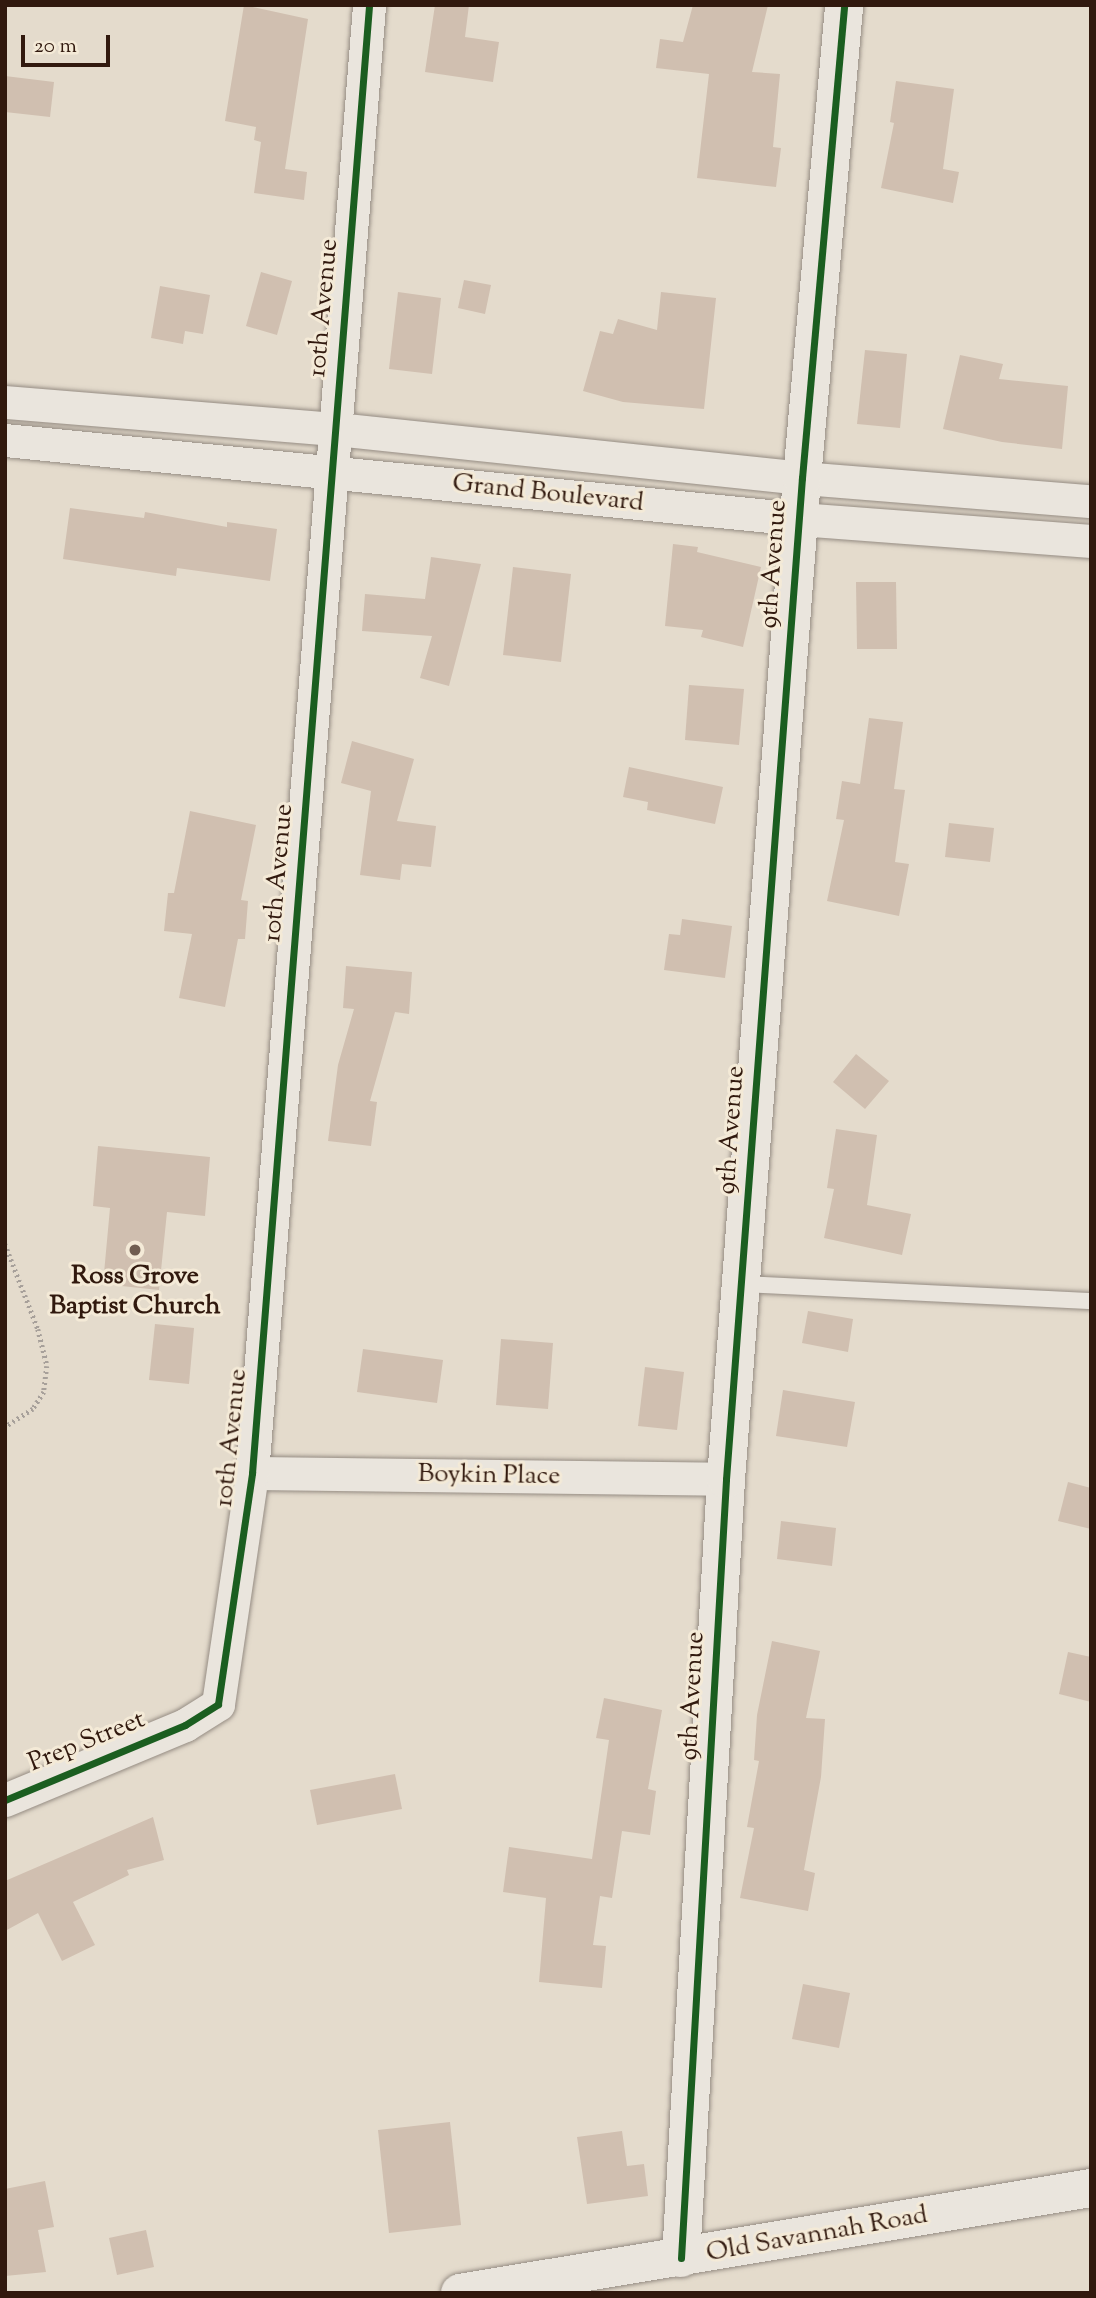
<!DOCTYPE html>
<style>
body{margin:0}
#map{position:relative;width:1096px;height:2298px;overflow:hidden;background:#e4dbcc;font-family:"Sorts Mill Goudy",serif}
div>[style]{position:absolute}
.building>*{inset:0;background:#d0bfb0}
.path>*{height:4.5px;margin-top:-2.25px;transform-origin:0;background:repeating-linear-gradient(90deg,#a7a09a 0 2px,transparent 0 5.5px)}
.roads{filter:drop-shadow(0 0 2px #958c83) drop-shadow(0 0 2px #958c83)}
.service>*{height:16px;margin:-8px;padding:0 8px;transform-origin:8px;border-radius:8px;background:#eae5dd}
.minor>*{height:33px;margin:-16.5px;padding:0 16.5px;transform-origin:16.5px;border-radius:16.5px;background:#eae5dd}
.tertiary>*{height:38px;margin:-19px;padding:0 19px;transform-origin:19px;border-radius:19px;background:#eae5dd}
.cycleway>*{height:7px;margin:-3.5px;padding:0 3.5px;transform-origin:3.5px;border-radius:3.5px;background:#1b5e20}
.dots>*{width:19px;height:19px;translate:-50% -50%;box-sizing:border-box;border:4px solid #f4ead7;border-radius:50%}
span{translate:-50% -50%;white-space:nowrap;text-align:center;line-height:1.15;-webkit-text-stroke:6px #f4ead7;paint-order:stroke}
.street-label{font-size:26px;color:#31190e}
.poi-label{font-size:26px;color:#31190e;font-weight:700}
.frame{position:absolute;inset:0;border:7px solid #31190e;pointer-events:none}
.scale{position:absolute;left:21px;top:35px;width:89px;height:32px;box-sizing:border-box;border:4px solid #31190e;border-top:0;padding-left:9px;font-size:21px;line-height:24px;white-space:nowrap;color:#31190e;-webkit-text-stroke:5px #f4ead7;paint-order:stroke}
</style>
<div id="map">
<div class="building">
<i style="clip-path:polygon(244px 5px,308px 19px,285px 169px,307px 172px,304px 200px,254px 193px,261px 142px,254px 140px,256px 127px,225px 121px)"></i>
<i style="clip-path:polygon(435px 5px,469px 5px,465px 37px,499px 42px,493px 82px,425px 72px)"></i>
<i style="clip-path:polygon(693px 5px,768px 5px,752px 72px,780px 74px,773px 147px,781px 148px,776px 187px,697px 178px,709px 74px,656px 68px,660px 39px,683px 42px)"></i>
<i style="clip-path:polygon(5px 76px,54px 82px,50px 117px,5px 112px)"></i>
<i style="clip-path:polygon(896px 81px,954px 89px,943px 169px,959px 172px,953px 203px,881px 188px,894px 123px,890px 122px)"></i>
<i style="clip-path:polygon(261px 272px,292px 281px,277px 335px,246px 326px)"></i>
<i style="clip-path:polygon(464px 280px,491px 285px,485px 314px,458px 308px)"></i>
<i style="clip-path:polygon(160px 286px,210px 295px,203px 334px,185px 331px,183px 344px,151px 338px)"></i>
<i style="clip-path:polygon(398px 292px,441px 298px,432px 374px,389px 369px)"></i>
<i style="clip-path:polygon(661px 292px,716px 298px,704px 409px,623px 402px,583px 391px,600px 331px,613px 334px,618px 319px,657px 330px)"></i>
<i style="clip-path:polygon(865px 350px,907px 354px,900px 428px,857px 424px)"></i>
<i style="clip-path:polygon(960px 355px,1003px 364px,999px 379px,1068px 386px,1062px 449px,1002px 442px,943px 429px)"></i>
<i style="clip-path:polygon(70px 508px,144px 518px,145px 512px,227px 527px,227px 522px,277px 529px,270px 581px,177px 568px,176px 576px,63px 559px)"></i>
<i style="clip-path:polygon(673px 544px,698px 547px,697px 552px,761px 567px,743px 647px,701px 637px,703px 630px,665px 626px)"></i>
<i style="clip-path:polygon(431px 557px,481px 564px,449px 686px,420px 678px,432px 636px,362px 631px,365px 594px,425px 599px)"></i>
<i style="clip-path:polygon(513px 567px,571px 574px,561px 662px,503px 655px)"></i>
<i style="clip-path:polygon(856px 582px,896px 582px,897px 649px,857px 649px)"></i>
<i style="clip-path:polygon(689px 685px,744px 689px,739px 745px,685px 740px)"></i>
<i style="clip-path:polygon(869px 718px,903px 722px,894px 789px,905px 790px,895px 862px,909px 864px,899px 916px,827px 901px,844px 820px,836px 819px,842px 781px,860px 784px)"></i>
<i style="clip-path:polygon(352px 741px,414px 759px,397px 821px,436px 826px,431px 867px,402px 864px,400px 880px,360px 875px,371px 791px,341px 783px)"></i>
<i style="clip-path:polygon(629px 767px,723px 787px,715px 824px,647px 810px,648px 802px,623px 797px)"></i>
<i style="clip-path:polygon(190px 811px,256px 825px,241px 900px,248px 901px,245px 939px,238px 939px,225px 1007px,179px 998px,192px 934px,164px 931px,168px 893px,174px 893px)"></i>
<i style="clip-path:polygon(949px 823px,994px 828px,990px 862px,945px 857px)"></i>
<i style="clip-path:polygon(682px 919px,732px 926px,725px 978px,664px 970px,669px 934px,680px 935px)"></i>
<i style="clip-path:polygon(346px 966px,412px 972px,409px 1014px,395px 1012px,370px 1101px,377px 1102px,371px 1146px,328px 1141px,338px 1065px,354px 1009px,343px 1008px)"></i>
<i style="clip-path:polygon(856px 1054px,889px 1081px,865px 1109px,833px 1082px)"></i>
<i style="clip-path:polygon(836px 1129px,877px 1135px,867px 1205px,911px 1214px,902px 1255px,824px 1238px,834px 1189px,827px 1188px)"></i>
<i style="clip-path:polygon(98px 1146px,210px 1157px,205px 1216px,167px 1212px,159px 1290px,103px 1284px,110px 1208px,93px 1206px)"></i>
<i style="clip-path:polygon(808px 1311px,853px 1319px,848px 1352px,802px 1343px)"></i>
<i style="clip-path:polygon(155px 1324px,194px 1328px,189px 1384px,149px 1380px)"></i>
<i style="clip-path:polygon(501px 1339px,553px 1343px,548px 1409px,496px 1405px)"></i>
<i style="clip-path:polygon(363px 1349px,443px 1360px,437px 1403px,357px 1392px)"></i>
<i style="clip-path:polygon(645px 1367px,684px 1372px,677px 1430px,638px 1426px)"></i>
<i style="clip-path:polygon(783px 1390px,855px 1402px,847px 1447px,776px 1436px)"></i>
<i style="clip-path:polygon(1068px 1482px,1091px 1488px,1091px 1529px,1058px 1521px)"></i>
<i style="clip-path:polygon(781px 1521px,836px 1528px,832px 1566px,777px 1559px)"></i>
<i style="clip-path:polygon(772px 1641px,820px 1651px,806px 1718px,825px 1719px,821px 1777px,804px 1870px,815px 1873px,808px 1911px,740px 1898px,754px 1828px,747px 1827px,759px 1761px,754px 1760px,757px 1715px)"></i>
<i style="clip-path:polygon(1068px 1652px,1091px 1657px,1091px 1702px,1059px 1694px)"></i>
<i style="clip-path:polygon(604px 1698px,662px 1710px,648px 1789px,656px 1791px,650px 1835px,622px 1831px,612px 1898px,600px 1896px,593px 1945px,606px 1946px,602px 1988px,539px 1982px,546px 1898px,503px 1892px,509px 1847px,592px 1859px,609px 1740px,596px 1738px)"></i>
<i style="clip-path:polygon(395px 1774px,402px 1809px,317px 1825px,310px 1790px)"></i>
<i style="clip-path:polygon(153px 1817px,164px 1860px,127px 1870px,129px 1875px,73px 1902px,95px 1945px,62px 1961px,38px 1913px,5px 1931px,5px 1881px)"></i>
<i style="clip-path:polygon(803px 1984px,850px 1993px,839px 2048px,792px 2039px)"></i>
<i style="clip-path:polygon(450px 2122px,461px 2225px,389px 2233px,378px 2130px)"></i>
<i style="clip-path:polygon(622px 2131px,627px 2166px,644px 2164px,648px 2196px,587px 2204px,577px 2137px)"></i>
<i style="clip-path:polygon(45px 2181px,54px 2227px,38px 2230px,46px 2272px,5px 2276px,5px 2189px)"></i>
<i style="clip-path:polygon(146px 2230px,154px 2267px,117px 2275px,109px 2238px)"></i>
</div>
<div class="path">
<i style="left:5px;top:1244px;width:91px;rotate:68.8deg"></i>
<i style="left:38px;top:1329px;width:38px;rotate:76deg"></i>
<i style="left:47px;top:1366px;width:26px;rotate:97deg"></i>
<i style="left:44px;top:1392px;width:20px;rotate:123deg"></i>
<i style="left:33px;top:1409px;width:33px;rotate:147deg"></i>
</div>
<div class="roads">
<div class="service">
<i style="left:741px;top:1284px;width:350px;rotate:2.8deg"></i>
</div>
<div class="minor">
<i style="left:5px;top:402px;width:332px;rotate:4.7deg"></i>
<i style="left:336px;top:429px;width:469px;rotate:6deg"></i>
<i style="left:802px;top:478px;width:290px;rotate:4.6deg"></i>
<i style="left:5px;top:440px;width:798px;rotate:5.68deg"></i>
<i style="left:799px;top:519px;width:293px;rotate:4.3deg"></i>
<i style="left:252px;top:1473px;width:474px;rotate:0.7deg"></i>
<i style="left:5px;top:1800px;width:195px;rotate:-22.6deg"></i>
<i style="left:185px;top:1725px;width:39px;rotate:-32deg"></i>
<i style="left:218px;top:1704px;width:233px;rotate:-81.6deg"></i>
<i style="left:252px;top:1473px;width:1473px;rotate:-85.44deg"></i>
</div>
<div class="tertiary">
<i style="left:681px;top:2258px;width:780px;rotate:-86.69deg"></i>
<i style="left:726px;top:1479px;width:1004px;rotate:-85.66deg"></i>
<i style="left:802px;top:478px;width:475px;rotate:-84.9deg"></i>
<i style="left:460px;top:2293px;width:640px;rotate:-9.45deg"></i>
</div>
</div>
<div class="cycleway">
<i style="left:5px;top:1800px;width:195px;rotate:-22.6deg"></i>
<i style="left:185px;top:1725px;width:39px;rotate:-32deg"></i>
<i style="left:218px;top:1704px;width:233px;rotate:-81.6deg"></i>
<i style="left:252px;top:1473px;width:1473px;rotate:-85.44deg"></i>
<i style="left:681px;top:2258px;width:780px;rotate:-86.69deg"></i>
<i style="left:726px;top:1479px;width:1004px;rotate:-85.66deg"></i>
<i style="left:802px;top:478px;width:475px;rotate:-84.9deg"></i>
</div>
<div class="dots">
<i style="left:135px;top:1250px;background:#705d50"></i>
</div>
<div class="street-label">
<span style="left:324px;top:308px;rotate:-85deg">10th Avenue</span>
<span style="left:548px;top:494px;rotate:6deg">Grand Boulevard</span>
<span style="left:774px;top:564px;rotate:-86deg">9th Avenue</span>
<span style="left:279px;top:873px;rotate:-85deg">10th Avenue</span>
<span style="left:732px;top:1130px;rotate:-86deg">9th Avenue</span>
<span style="left:232px;top:1438px;rotate:-84deg">10th Avenue</span>
<span style="left:489px;top:1476px;rotate:1deg">Boykin Place</span>
<span style="left:693px;top:1696px;rotate:-87deg">9th Avenue</span>
<span style="left:87px;top:1742px;rotate:-22deg">Prep Street</span>
<span style="left:817px;top:2235px;rotate:-10deg">Old Savannah Road</span>
</div>
<div class="poi-label">
<span style="left:135px;top:1292px">Ross Grove<br>Baptist Church</span>
</div>
<div class="frame"></div>
<div class="scale">20 m</div>
</div>
